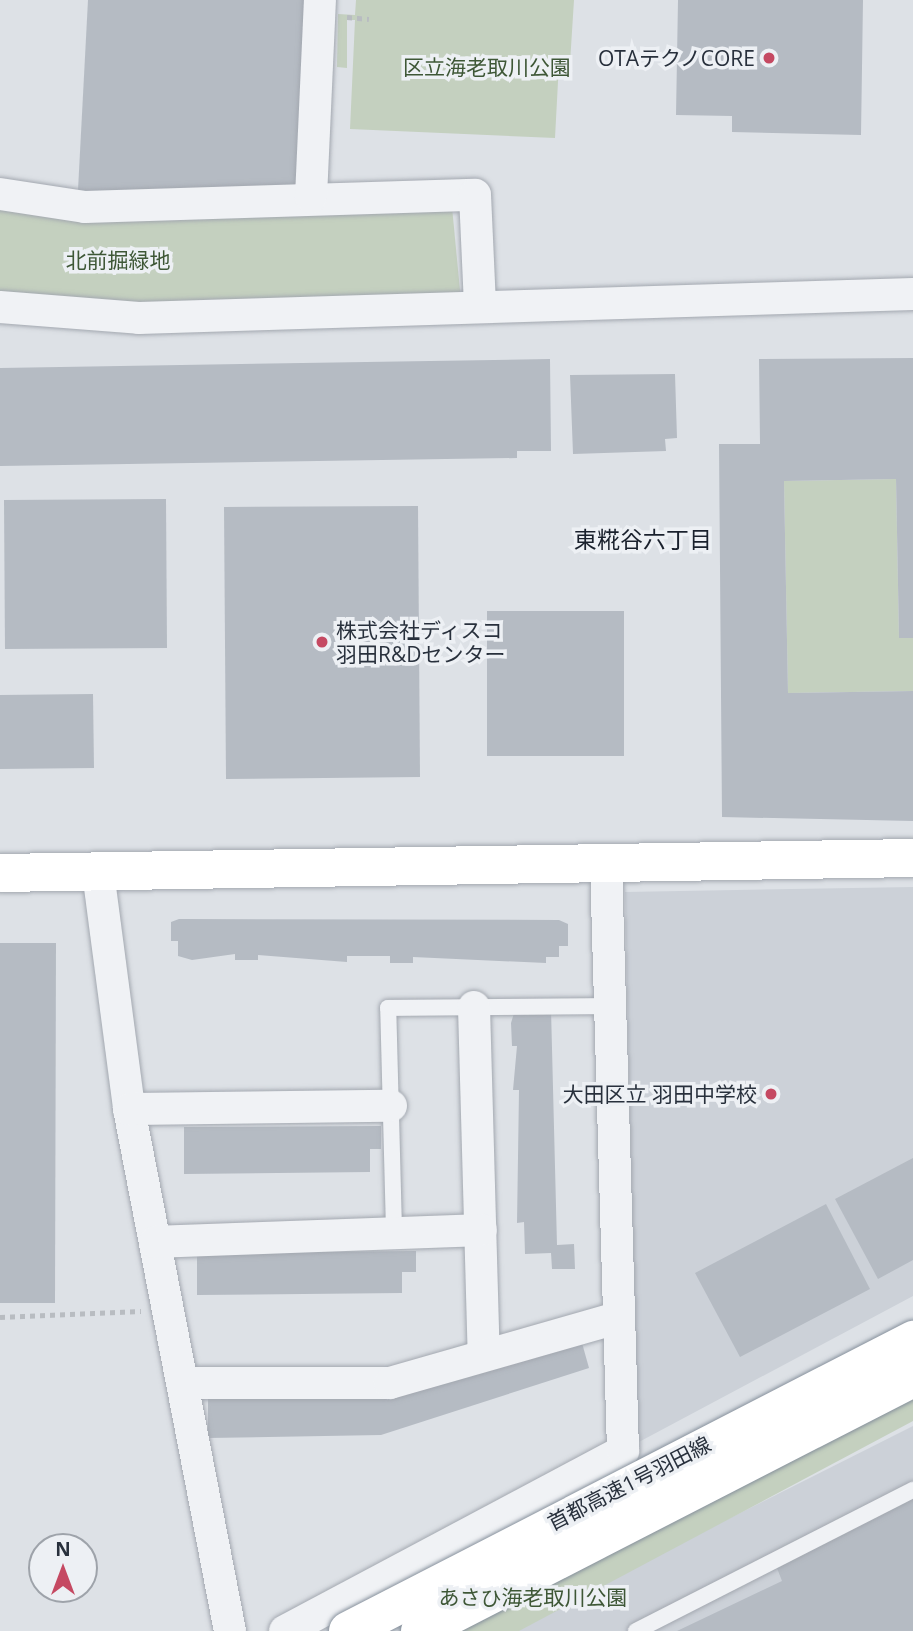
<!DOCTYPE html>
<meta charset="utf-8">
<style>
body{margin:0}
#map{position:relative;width:913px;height:1631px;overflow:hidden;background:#dde1e6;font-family:"Open Sans","Noto Sans JP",sans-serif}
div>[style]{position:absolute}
.built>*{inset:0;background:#ccd1d8}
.green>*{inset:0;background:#c4d0bf}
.building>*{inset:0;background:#b5bbc3}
.path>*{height:4.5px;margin-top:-2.25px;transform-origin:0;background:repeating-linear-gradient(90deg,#b8bcc1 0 5px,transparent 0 10px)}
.roads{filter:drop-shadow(0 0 2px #a3a8b0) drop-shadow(0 0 2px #a3a8b0)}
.lane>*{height:16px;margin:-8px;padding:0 8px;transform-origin:8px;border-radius:8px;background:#f0f2f5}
.street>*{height:32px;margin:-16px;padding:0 16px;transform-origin:16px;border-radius:16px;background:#f0f2f5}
.secondary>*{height:38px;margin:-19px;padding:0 19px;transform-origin:19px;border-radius:19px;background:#fff}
.bridges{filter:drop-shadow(0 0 2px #86909c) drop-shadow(0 0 2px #86909c)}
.highway-bridge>*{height:38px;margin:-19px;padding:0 19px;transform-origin:19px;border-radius:19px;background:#fff}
.dots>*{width:19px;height:19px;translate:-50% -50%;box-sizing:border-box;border:4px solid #edf0f4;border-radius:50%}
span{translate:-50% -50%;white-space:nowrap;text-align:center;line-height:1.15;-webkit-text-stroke:7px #edf0f4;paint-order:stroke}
.poi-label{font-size:21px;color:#28303c}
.right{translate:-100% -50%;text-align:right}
.left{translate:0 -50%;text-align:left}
.park-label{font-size:21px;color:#3e5736}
.street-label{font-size:21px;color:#28303c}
.neighbourhood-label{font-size:23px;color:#1a212d}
.north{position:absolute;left:28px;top:1533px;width:70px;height:70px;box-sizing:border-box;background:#edf0f4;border:2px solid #9ea3aa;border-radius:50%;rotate:0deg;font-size:19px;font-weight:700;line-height:28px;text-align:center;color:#28303c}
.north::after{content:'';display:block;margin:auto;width:24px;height:32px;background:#c54962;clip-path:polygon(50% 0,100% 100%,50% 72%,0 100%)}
</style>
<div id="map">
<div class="built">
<i style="clip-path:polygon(913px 887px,913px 1296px,637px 1443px,625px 892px)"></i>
<i style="clip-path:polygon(913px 1426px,913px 1631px,509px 1631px,726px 1520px)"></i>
</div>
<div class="green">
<i style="clip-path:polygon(356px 0,574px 0,570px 63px,559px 63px,555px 138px,350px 129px,355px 20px,347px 20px,347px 68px,337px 67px,338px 14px,355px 15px)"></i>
<i style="clip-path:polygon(0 201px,452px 207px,461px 301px,106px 310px,0 301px)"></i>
<i style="clip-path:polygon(896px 479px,899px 638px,913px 638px,913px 691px,788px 693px,784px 481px)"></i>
<i style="clip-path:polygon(913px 1381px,913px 1421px,519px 1631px,420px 1631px)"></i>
</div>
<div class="building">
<i style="clip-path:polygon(88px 0,307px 0,296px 188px,134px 197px,78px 190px)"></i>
<i style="clip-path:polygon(678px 0,863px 0,861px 135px,732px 132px,732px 116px,676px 115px)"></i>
<i style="clip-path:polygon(913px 358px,913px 638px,899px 638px,896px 479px,784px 481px,788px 693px,913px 691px,913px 821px,722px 817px,719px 444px,760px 444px,759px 359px)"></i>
<i style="clip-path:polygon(550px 359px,551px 451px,517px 451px,517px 458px,0 466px,0 368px)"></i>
<i style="clip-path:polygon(675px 374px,677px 438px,665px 439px,666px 451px,573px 454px,570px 375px)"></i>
<i style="clip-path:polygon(166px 499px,167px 648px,5px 649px,4px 500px)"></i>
<i style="clip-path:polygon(418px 506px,420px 777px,226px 779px,224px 507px)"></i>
<i style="clip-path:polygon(487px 611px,624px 611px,624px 756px,487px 756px)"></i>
<i style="clip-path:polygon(93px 694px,94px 768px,0 769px,0 695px)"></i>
<i style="clip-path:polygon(179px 919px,559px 920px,568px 924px,568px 946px,559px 946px,559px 957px,546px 957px,546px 963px,413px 957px,413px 963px,390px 963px,390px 956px,347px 956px,347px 962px,258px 955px,258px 960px,235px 960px,235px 954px,192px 960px,178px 956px,178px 941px,171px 941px,171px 922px)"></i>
<i style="clip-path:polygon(0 943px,56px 943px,55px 1303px,0 1303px)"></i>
<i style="clip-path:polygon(551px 1009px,557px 1245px,574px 1244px,575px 1269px,552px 1269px,551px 1253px,525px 1254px,524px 1222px,517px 1223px,519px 1090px,513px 1090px,517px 1046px,512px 1046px,511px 1023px,515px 1010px)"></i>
<i style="clip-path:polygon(381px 1126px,381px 1149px,370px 1149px,370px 1172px,184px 1174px,184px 1127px)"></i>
<i style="clip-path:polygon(913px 1158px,913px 1260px,878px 1279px,835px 1199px)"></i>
<i style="clip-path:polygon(826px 1204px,870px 1289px,740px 1357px,695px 1273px)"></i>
<i style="clip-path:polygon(416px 1251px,416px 1272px,402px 1272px,402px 1293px,197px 1295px,197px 1253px)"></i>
<i style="clip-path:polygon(580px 1336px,589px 1368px,381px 1435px,208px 1438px,208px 1397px)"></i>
<i style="clip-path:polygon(913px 1494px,913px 1631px,677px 1631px,782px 1581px,775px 1563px)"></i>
</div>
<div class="path">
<i style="left:347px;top:17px;width:22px;rotate:5deg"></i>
<i style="left:0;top:1317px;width:141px;rotate:-2.4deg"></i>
</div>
<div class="roads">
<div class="lane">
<i style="left:394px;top:1230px;width:222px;rotate:-91.5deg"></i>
<i style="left:388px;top:1008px;width:220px;rotate:-0.5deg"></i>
<i style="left:636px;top:1631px;width:311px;rotate:-27deg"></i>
</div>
<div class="street">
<i style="left:0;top:194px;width:86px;rotate:8.7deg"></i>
<i style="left:85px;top:207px;width:390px;rotate:-1.8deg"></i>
<i style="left:475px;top:195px;width:110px;rotate:87.4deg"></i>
<i style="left:311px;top:197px;width:197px;rotate:-87.4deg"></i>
<i style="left:0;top:307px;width:139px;rotate:4.5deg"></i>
<i style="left:139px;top:318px;width:774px;rotate:-1.78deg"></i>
<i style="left:98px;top:872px;width:239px;rotate:82.5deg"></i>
<i style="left:129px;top:1109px;width:532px;rotate:79.05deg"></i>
<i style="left:474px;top:1007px;width:348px;rotate:88.4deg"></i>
<i style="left:129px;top:1109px;width:262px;rotate:-0.7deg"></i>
<i style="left:155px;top:1242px;width:326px;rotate:-2.1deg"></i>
<i style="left:183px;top:1383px;width:207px"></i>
<i style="left:390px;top:1383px;width:236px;rotate:-16deg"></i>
<i style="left:285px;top:1631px;width:383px;rotate:-28deg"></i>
<i style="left:623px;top:1451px;width:588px;rotate:-91.66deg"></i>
</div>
<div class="secondary">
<i style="left:0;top:873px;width:913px;rotate:-0.94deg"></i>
</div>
</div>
<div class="bridges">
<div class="highway-bridge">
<i style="left:348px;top:1631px;width:636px;rotate:-27.25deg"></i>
<i style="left:420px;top:1631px;width:554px;rotate:-27.17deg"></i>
</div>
</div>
<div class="dots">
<i style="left:769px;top:58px;background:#c54962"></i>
<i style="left:322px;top:642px;background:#c54962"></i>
<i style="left:771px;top:1094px;background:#c54962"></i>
</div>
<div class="poi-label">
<span class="right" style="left:755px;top:58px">OTAテクノCORE</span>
<span class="left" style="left:336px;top:642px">株式会社ディスコ<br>羽田R&amp;Dセンター</span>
<span class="right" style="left:757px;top:1094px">大田区立 羽田中学校</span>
</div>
<div class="park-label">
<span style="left:487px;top:67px">区立海老取川公園</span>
<span style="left:118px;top:260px">北前掘緑地</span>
<span style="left:533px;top:1597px">あさひ海老取川公園</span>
</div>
<div class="street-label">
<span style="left:629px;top:1483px;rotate:-27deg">首都高速1号羽田線</span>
</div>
<div class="neighbourhood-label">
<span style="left:643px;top:539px">東糀谷六丁目</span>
</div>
<div class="north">N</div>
</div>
